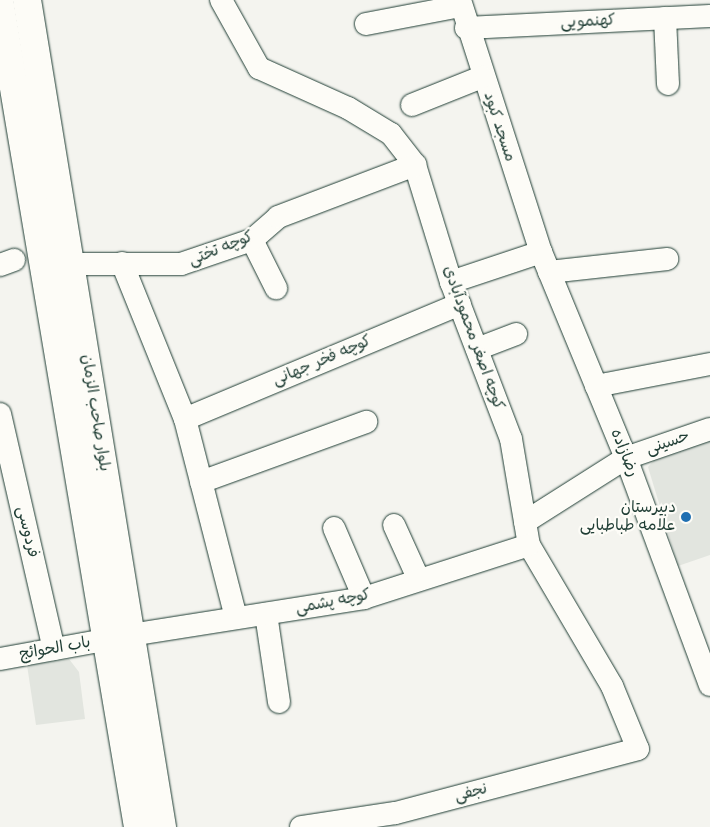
<!DOCTYPE html>
<meta charset="utf-8">
<style>
body{margin:0}
#map{position:relative;width:710px;height:827px;overflow:hidden;background:#f4f4ef;font-family:Mynerve,"Playpen Sans Arabic",sans-serif}
div>[style]{position:absolute}
.built>*{inset:0;background:#e2e5df}
.roads{filter:drop-shadow(0 0 1px #1f3d34) drop-shadow(0 0 1px #1f3d34)}
.minor>*{height:22px;margin:-11px;padding:0 11px;transform-origin:11px;border-radius:11px;background:#fdfcf7}
.major>*{height:28px;margin:-14px;padding:0 14px;transform-origin:14px;border-radius:14px;background:#fdfcf7}
.dots>*{width:14px;height:14px;translate:-50% -50%;box-sizing:border-box;border:2px solid #fdfcf7;border-radius:50%}
span{translate:-50% -50%;white-space:nowrap;text-align:center;line-height:1.15;-webkit-text-stroke:4.5px #fdfcf7;paint-order:stroke}
.street-label{font-size:16px;color:#1f3d34}
.poi-label{font-size:16px;color:#1f3d34}
.right{translate:-100% -50%;text-align:right}
</style>
<div id="map">
<div class="built">
<i style="clip-path:polygon(710px 439px,710px 555px,678px 566px,648px 467px,657px 457px)"></i>
<i style="clip-path:polygon(69px 659px,79px 672px,85px 719px,36px 725px,27px 665px)"></i>
</div>
<div class="roads">
<div class="minor">
<i style="left:221px;top:0;width:78px;rotate:60.8deg"></i>
<i style="left:259px;top:68px;width:98px;rotate:24.2deg"></i>
<i style="left:348px;top:108px;width:50px;rotate:31.2deg"></i>
<i style="left:391px;top:134px;width:39px;rotate:52deg"></i>
<i style="left:415px;top:165px;width:122px;rotate:72.9deg"></i>
<i style="left:451px;top:282px;width:168px;rotate:69.1deg"></i>
<i style="left:511px;top:439px;width:108px;rotate:80.4deg"></i>
<i style="left:529px;top:545px;width:164px;rotate:59.5deg"></i>
<i style="left:612px;top:686px;width:68px;rotate:67.6deg"></i>
<i style="left:638px;top:749px;width:251px;rotate:165.2deg"></i>
<i style="left:395px;top:813px;width:95px;rotate:171.5deg"></i>
<i style="left:460px;top:0;width:265px;rotate:72.2deg"></i>
<i style="left:541px;top:252px;width:223px;rotate:67.6deg"></i>
<i style="left:626px;top:458px;width:242px;rotate:69.7deg"></i>
<i style="left:665px;top:18px;width:66px;rotate:87.4deg"></i>
<i style="left:366px;top:24px;width:96px;rotate:-10.8deg"></i>
<i style="left:466px;top:28px;width:244px;rotate:-2.8deg"></i>
<i style="left:412px;top:105px;width:75px;rotate:-21.8deg"></i>
<i style="left:252px;top:240px;width:54px;rotate:63.4deg"></i>
<i style="left:122px;top:263px;width:168px;rotate:68deg"></i>
<i style="left:185px;top:419px;width:205px;rotate:75.6deg"></i>
<i style="left:71px;top:264px;width:110px"></i>
<i style="left:181px;top:264px;width:75px;rotate:-18.7deg"></i>
<i style="left:252px;top:240px;width:35px;rotate:-41deg"></i>
<i style="left:278px;top:217px;width:147px;rotate:-20.8deg"></i>
<i style="left:0;top:265px;width:15px;rotate:-20deg"></i>
<i style="left:549px;top:272px;width:119px;rotate:-6.3deg"></i>
<i style="left:451px;top:282px;width:95px;rotate:-18.4deg"></i>
<i style="left:477px;top:349px;width:42px;rotate:-21deg"></i>
<i style="left:596px;top:386px;width:116px;rotate:-10.9deg"></i>
<i style="left:0;top:414px;width:241px;rotate:77.1deg"></i>
<i style="left:185px;top:419px;width:298px;rotate:-22.7deg"></i>
<i style="left:201px;top:482px;width:176px;rotate:-20deg"></i>
<i style="left:525px;top:522px;width:120px;rotate:-32.4deg"></i>
<i style="left:626px;top:458px;width:89px;rotate:-19deg"></i>
<i style="left:394px;top:525px;width:60px;rotate:65.6deg"></i>
<i style="left:334px;top:528px;width:76px;rotate:66.8deg"></i>
<i style="left:266px;top:614px;width:89px;rotate:81.6deg"></i>
<i style="left:131px;top:635px;width:236px;rotate:-9deg"></i>
<i style="left:364px;top:598px;width:173px;rotate:-17.8deg"></i>
<i style="left:0;top:659px;width:112px;rotate:-10.3deg"></i>
</div>
<div class="major">
<i style="left:27px;top:0;width:838px;rotate:80.73deg"></i>
<i style="left:0;top:5px;width:834px;rotate:80.47deg"></i>
</div>
</div>
<div class="dots">
<i style="left:686px;top:517px;background:#1f6fb2"></i>
</div>
<div class="street-label">
<span style="left:588px;top:22px;rotate:-3deg">کهنمویی</span>
<span style="left:499px;top:127px;rotate:72deg">مسجد کبود</span>
<span style="left:221px;top:249px;rotate:-22deg">کوچه تختی</span>
<span style="left:473px;top:338px;rotate:70deg">کوچه اصغر محمودآبادی</span>
<span style="left:322px;top:361px;rotate:-23deg">کوچه فخر جهانی</span>
<span style="left:95px;top:413px;rotate:81deg">بلوار صاحب الزمان</span>
<span style="left:668px;top:443px;rotate:-19deg">حسینی</span>
<span style="left:624px;top:453px;rotate:68deg">رضازاده</span>
<span style="left:27px;top:532px;rotate:77deg">فردوسی</span>
<span style="left:333px;top:602px;rotate:-11deg">کوچه پشمی</span>
<span style="left:55px;top:649px;rotate:-10deg">باب الحوائج</span>
<span style="left:471px;top:793px;rotate:-15deg">نجفی</span>
</div>
<div class="poi-label">
<span class="right" style="left:676px;top:517px">دبیرستان<br>علامه طباطبایی</span>
</div>
</div>
